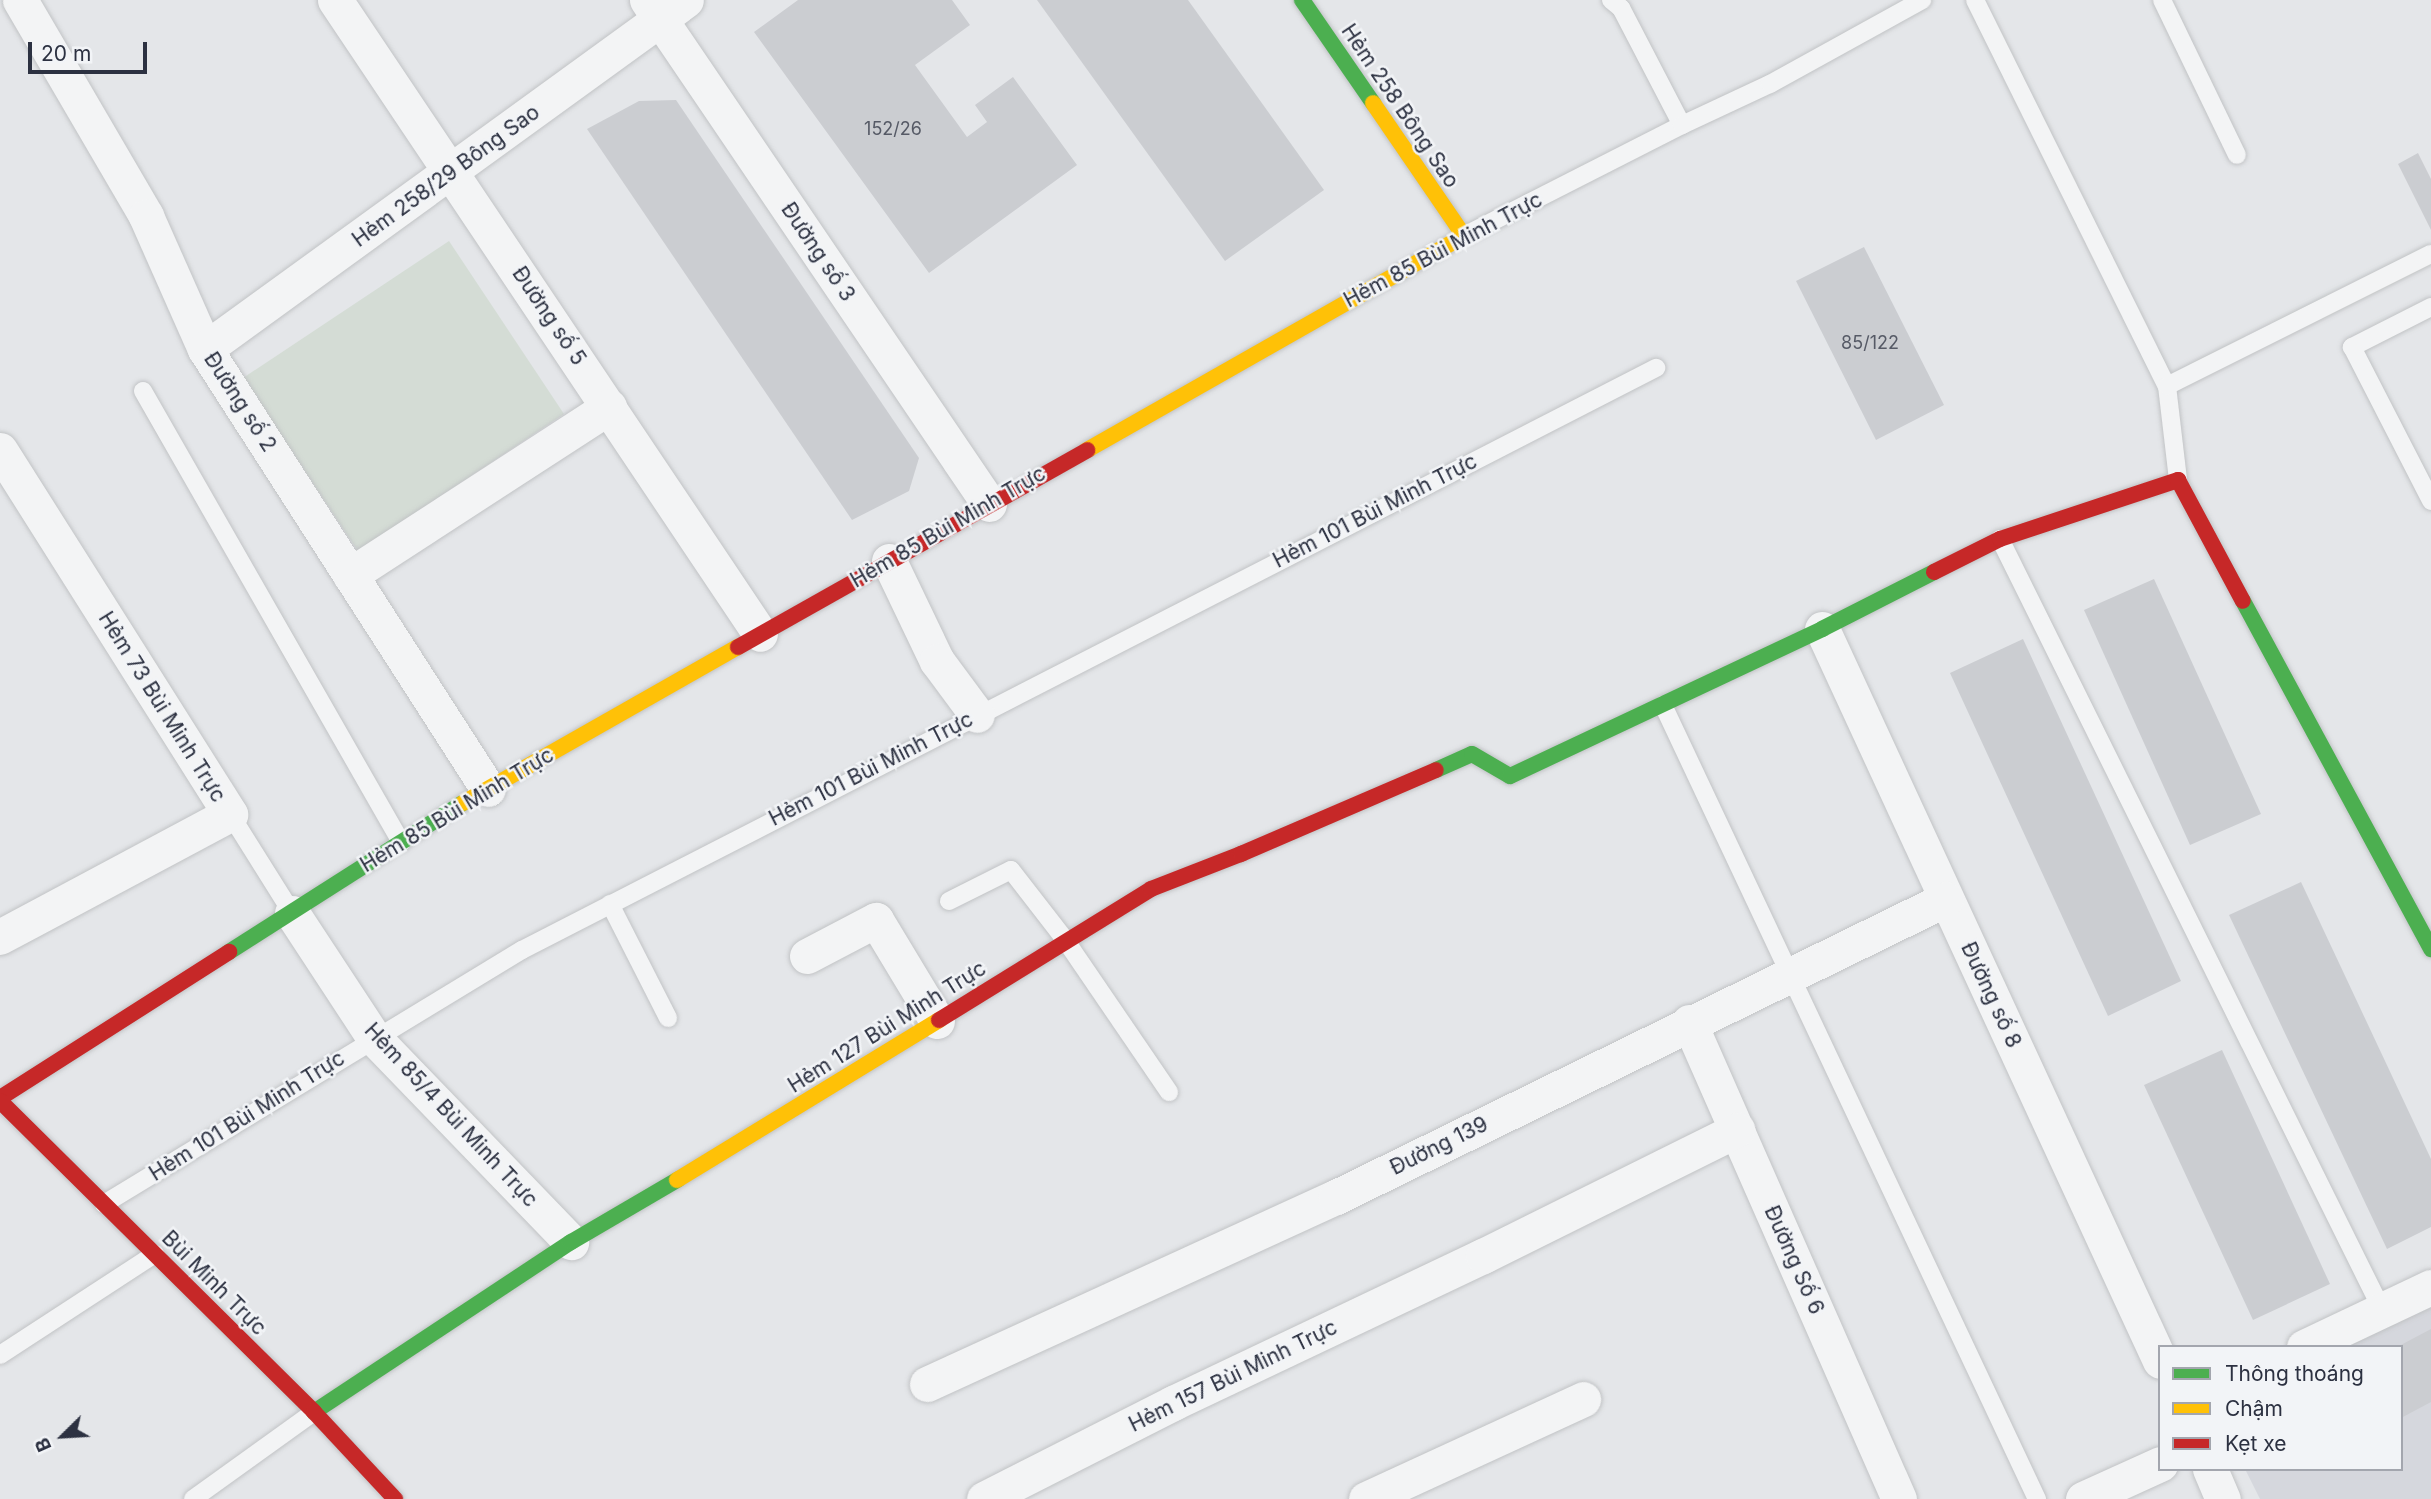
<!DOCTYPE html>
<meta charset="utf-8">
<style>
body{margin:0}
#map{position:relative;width:2431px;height:1499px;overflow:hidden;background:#e4e6e9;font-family:Inter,sans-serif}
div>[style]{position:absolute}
.built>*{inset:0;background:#d5d7dd}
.green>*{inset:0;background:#d4dcd5}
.building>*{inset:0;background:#cbcdd1}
.roads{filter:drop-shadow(0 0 2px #c1c3c5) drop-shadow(0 0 2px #c1c3c5)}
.lane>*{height:18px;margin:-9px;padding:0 9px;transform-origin:9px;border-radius:9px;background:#f3f4f5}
.street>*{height:35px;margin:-17.5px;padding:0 17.5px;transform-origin:17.5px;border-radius:17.5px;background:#f3f4f5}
.fast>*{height:16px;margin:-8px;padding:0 8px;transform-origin:8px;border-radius:8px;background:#4caf50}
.slow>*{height:16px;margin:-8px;padding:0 8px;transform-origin:8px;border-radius:8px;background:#ffc107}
.jam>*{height:16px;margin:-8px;padding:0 8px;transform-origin:8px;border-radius:8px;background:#c62828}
span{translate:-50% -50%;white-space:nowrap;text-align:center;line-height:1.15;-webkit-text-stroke:5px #f2f4f7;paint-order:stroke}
.number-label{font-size:18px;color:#565a66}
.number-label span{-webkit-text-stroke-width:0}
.street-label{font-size:21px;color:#2c3141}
.legend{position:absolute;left:2158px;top:1345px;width:245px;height:126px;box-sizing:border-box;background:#f2f4f7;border:2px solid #a3a6ae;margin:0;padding:9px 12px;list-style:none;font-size:21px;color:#2c3141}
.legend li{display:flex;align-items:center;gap:14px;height:35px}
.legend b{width:35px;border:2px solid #a3a6ae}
.north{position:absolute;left:28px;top:1401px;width:70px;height:70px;-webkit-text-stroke:5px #f2f4f7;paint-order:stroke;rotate:246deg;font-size:19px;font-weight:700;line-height:28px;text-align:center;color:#2c3141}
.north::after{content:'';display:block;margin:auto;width:24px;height:32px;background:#2c3141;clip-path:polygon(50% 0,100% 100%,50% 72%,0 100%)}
.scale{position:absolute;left:28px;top:42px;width:119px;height:32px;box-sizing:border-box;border:4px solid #2c3141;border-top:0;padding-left:9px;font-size:21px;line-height:24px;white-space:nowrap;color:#2c3141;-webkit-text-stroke:5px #f2f4f7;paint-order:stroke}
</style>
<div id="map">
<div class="built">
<i style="clip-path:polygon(2431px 1302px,2431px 1499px,2260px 1499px,2245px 1469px,2401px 1469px,2401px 1347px,2338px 1347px)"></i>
</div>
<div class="green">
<i style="clip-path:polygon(449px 241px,564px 414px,358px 551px,243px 378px)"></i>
</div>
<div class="building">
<i style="clip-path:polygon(798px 0,952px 0,970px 25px,915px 65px,967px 137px,987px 122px,975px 105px,1013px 77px,1077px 165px,929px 273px,754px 32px)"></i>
<i style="clip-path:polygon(1037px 0,1188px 0,1324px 190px,1225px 261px)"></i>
<i style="clip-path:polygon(676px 100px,919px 458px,909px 491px,852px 520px,587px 129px,639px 101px)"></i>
<i style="clip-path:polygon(2418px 153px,2431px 179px,2431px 230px,2398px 164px)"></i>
<i style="clip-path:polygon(1864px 247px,1944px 405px,1876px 440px,1796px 281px)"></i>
<i style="clip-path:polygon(2154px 579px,2261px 814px,2190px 845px,2084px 610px)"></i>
<i style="clip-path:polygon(2023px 639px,2181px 981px,2108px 1016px,1950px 673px)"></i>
<i style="clip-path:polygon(2301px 882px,2431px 1159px,2431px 1227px,2387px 1249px,2229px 915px)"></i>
<i style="clip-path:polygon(2222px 1050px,2330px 1284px,2253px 1320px,2144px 1085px)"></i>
<i style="clip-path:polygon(2431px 1329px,2431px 1402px,2401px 1418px,2401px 1347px,2397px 1347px)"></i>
</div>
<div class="roads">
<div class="lane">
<i style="left:1611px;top:0;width:13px;rotate:39deg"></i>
<i style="left:1621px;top:8px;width:132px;rotate:62.5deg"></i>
<i style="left:1975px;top:0;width:431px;rotate:63.6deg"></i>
<i style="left:2167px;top:386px;width:95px;rotate:83.3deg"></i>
<i style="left:2162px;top:0;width:172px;rotate:64.2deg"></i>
<i style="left:1464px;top:236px;width:245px;rotate:-27deg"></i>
<i style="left:1682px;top:125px;width:97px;rotate:-25deg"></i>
<i style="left:1770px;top:84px;width:174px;rotate:-28.9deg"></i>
<i style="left:2431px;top:307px;width:89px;rotate:153.1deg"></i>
<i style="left:2352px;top:347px;width:173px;rotate:62.8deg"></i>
<i style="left:2167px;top:386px;width:295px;rotate:-26.6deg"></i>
<i style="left:143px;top:391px;width:520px;rotate:60.23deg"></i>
<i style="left:2000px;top:539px;width:860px;rotate:63.64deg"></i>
<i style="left:1663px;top:705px;width:878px;rotate:64.78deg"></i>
<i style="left:230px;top:814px;width:117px;rotate:57.9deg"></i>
<i style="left:949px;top:901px;width:69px;rotate:-26.6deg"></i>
<i style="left:1011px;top:870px;width:90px;rotate:52.2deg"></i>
<i style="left:1066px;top:941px;width:183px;rotate:55.7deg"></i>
<i style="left:610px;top:904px;width:128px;rotate:63deg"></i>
<i style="left:104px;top:1204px;width:489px;rotate:-31.3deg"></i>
<i style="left:522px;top:950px;width:1275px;rotate:-27.17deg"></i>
<i style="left:0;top:1355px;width:185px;rotate:-33.1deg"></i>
<i style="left:193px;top:1499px;width:149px;rotate:-35.7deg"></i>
</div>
<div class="street">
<i style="left:20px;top:0;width:250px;rotate:59.7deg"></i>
<i style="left:146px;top:216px;width:145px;rotate:66.1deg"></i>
<i style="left:205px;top:349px;width:523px;rotate:57.25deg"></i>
<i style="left:335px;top:0;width:763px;rotate:56.16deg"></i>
<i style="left:647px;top:0;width:609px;rotate:55.84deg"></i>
<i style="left:205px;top:349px;width:594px;rotate:-35.96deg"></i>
<i style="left:0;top:450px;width:431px;rotate:57.7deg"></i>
<i style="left:230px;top:814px;width:261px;rotate:151.9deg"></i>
<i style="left:889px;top:561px;width:111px;rotate:64.4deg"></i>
<i style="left:937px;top:661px;width:67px;rotate:53.5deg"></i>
<i style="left:350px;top:575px;width:309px;rotate:-33deg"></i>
<i style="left:1822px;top:629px;width:806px;rotate:65.21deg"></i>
<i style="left:292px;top:913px;width:149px;rotate:56.7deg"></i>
<i style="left:374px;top:1038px;width:284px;rotate:46deg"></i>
<i style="left:807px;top:956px;width:78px;rotate:-27.6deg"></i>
<i style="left:876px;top:920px;width:118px;rotate:58.9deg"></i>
<i style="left:1689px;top:1022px;width:521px;rotate:66.24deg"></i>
<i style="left:2304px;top:1347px;width:140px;rotate:-25.3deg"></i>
<i style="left:927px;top:1384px;width:450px;rotate:-24.6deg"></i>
<i style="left:1336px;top:1197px;width:679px;rotate:-26.04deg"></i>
<i style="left:2210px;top:1469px;width:33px;rotate:67deg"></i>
<i style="left:984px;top:1499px;width:212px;rotate:-26.9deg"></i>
<i style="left:1173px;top:1403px;width:343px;rotate:-25.4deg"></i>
<i style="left:1483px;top:1256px;width:284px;rotate:-26.4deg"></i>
<i style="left:1366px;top:1499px;width:239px;rotate:-24.7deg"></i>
<i style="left:2083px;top:1499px;width:85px;rotate:-24.4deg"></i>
</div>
<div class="fast">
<i style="left:1302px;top:0;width:125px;rotate:55.4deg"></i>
<i style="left:2243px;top:601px;width:396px;rotate:61.6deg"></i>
<i style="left:1436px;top:770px;width:39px;rotate:-24deg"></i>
<i style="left:1472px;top:754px;width:44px;rotate:30.1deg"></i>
<i style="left:1510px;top:776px;width:345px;rotate:-25.2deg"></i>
<i style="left:1822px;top:629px;width:126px;rotate:-27deg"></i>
<i style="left:229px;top:952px;width:277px;rotate:-32.5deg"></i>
<i style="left:314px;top:1412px;width:308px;rotate:-33.5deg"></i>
<i style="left:571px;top:1242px;width:123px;rotate:-30.3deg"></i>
</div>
<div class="slow">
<i style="left:1087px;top:450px;width:434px;rotate:-29.6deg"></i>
<i style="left:1464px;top:236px;width:161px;rotate:-124.4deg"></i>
<i style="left:463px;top:803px;width:316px;rotate:-29.6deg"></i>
<i style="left:677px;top:1180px;width:307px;rotate:-31.4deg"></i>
</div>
<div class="jam">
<i style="left:1934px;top:572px;width:74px;rotate:-26.6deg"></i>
<i style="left:2000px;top:539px;width:188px;rotate:-18.3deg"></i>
<i style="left:2178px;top:480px;width:137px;rotate:61.8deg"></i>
<i style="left:738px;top:647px;width:401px;rotate:-29.4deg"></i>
<i style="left:939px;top:1020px;width:249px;rotate:-31.7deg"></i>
<i style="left:1151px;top:889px;width:97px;rotate:-21.3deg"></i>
<i style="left:1241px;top:854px;width:212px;rotate:-23.3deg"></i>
<i style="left:0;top:1098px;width:272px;rotate:-32.5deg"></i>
<i style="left:0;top:1101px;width:442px;rotate:44.7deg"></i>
<i style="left:314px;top:1412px;width:119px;rotate:47deg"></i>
</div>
</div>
<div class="number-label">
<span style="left:893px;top:129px">152/26</span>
<span style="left:1870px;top:343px">85/122</span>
</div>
<div class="street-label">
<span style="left:1400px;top:106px;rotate:56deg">Hẻm 258 Bông Sao</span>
<span style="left:446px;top:176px;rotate:-36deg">Hẻm 258/29 Bông Sao</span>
<span style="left:1443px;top:250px;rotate:-28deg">Hẻm 85 Bùi Minh Trực</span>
<span style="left:818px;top:252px;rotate:56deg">Đường số 3</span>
<span style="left:549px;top:316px;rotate:56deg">Đường số 5</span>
<span style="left:240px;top:402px;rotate:57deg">Đường số 2</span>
<span style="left:1375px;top:511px;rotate:-27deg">Hẻm 101 Bùi Minh Trực</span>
<span style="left:948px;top:527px;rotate:-30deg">Hẻm 85 Bùi Minh Trực</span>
<span style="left:162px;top:707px;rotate:58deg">Hẻm 73 Bùi Minh Trực</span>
<span style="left:871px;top:769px;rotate:-27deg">Hẻm 101 Bùi Minh Trực</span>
<span style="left:457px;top:810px;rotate:-31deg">Hẻm 85 Bùi Minh Trực</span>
<span style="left:1991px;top:995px;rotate:65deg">Đường số 8</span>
<span style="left:887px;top:1027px;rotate:-32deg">Hẻm 127 Bùi Minh Trực</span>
<span style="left:451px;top:1115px;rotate:47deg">Hẻm 85/4 Bùi Minh Trực</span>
<span style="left:247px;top:1116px;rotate:-32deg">Hẻm 101 Bùi Minh Trực</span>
<span style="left:1439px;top:1146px;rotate:-26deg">Đường 139</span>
<span style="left:1794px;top:1260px;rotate:66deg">Đường Số 6</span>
<span style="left:214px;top:1283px;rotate:45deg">Bùi Minh Trực</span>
<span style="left:1233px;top:1376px;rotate:-26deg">Hẻm 157 Bùi Minh Trực</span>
</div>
<ul class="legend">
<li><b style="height:9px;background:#4caf50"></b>Thông thoáng</li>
<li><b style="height:9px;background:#ffc107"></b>Chậm</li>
<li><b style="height:9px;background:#c62828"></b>Kẹt xe</li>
</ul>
<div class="north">B</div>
<div class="scale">20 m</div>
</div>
